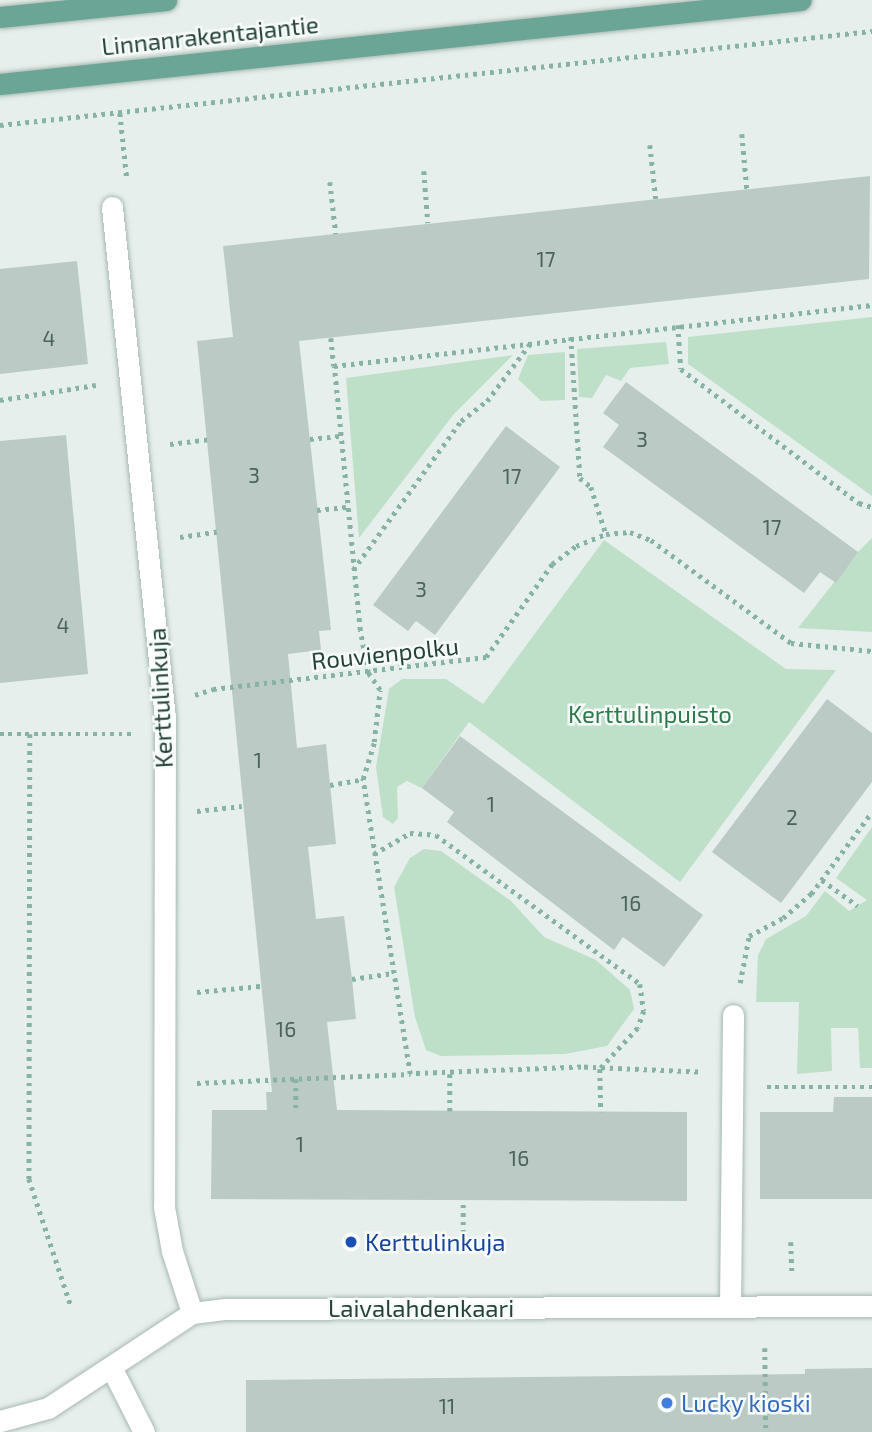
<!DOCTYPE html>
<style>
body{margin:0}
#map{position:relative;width:872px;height:1432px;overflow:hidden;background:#e6efeb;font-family:"Exo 2",sans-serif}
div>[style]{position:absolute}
.green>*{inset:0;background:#bfe0c8}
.building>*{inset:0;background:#bbcac4}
.path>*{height:4.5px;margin-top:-2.25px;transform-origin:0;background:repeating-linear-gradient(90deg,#86b3a5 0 3.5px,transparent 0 8.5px)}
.roads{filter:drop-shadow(0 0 2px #a8b8b2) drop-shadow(0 0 2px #a8b8b2)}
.minor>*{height:21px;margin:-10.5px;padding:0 10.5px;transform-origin:10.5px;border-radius:10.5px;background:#fff}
.major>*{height:21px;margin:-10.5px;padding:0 10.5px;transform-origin:10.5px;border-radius:10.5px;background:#6aa596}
.dots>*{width:19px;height:19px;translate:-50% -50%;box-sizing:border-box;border:4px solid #f7fbf9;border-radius:50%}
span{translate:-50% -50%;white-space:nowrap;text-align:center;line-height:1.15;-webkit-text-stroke:5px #f7fbf9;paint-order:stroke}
.number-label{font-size:21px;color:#4a645c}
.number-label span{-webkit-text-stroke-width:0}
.street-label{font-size:24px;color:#24423a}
.park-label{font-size:24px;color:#2d7a4b}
.transit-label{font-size:24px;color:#164399}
.left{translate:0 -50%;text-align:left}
.shop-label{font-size:24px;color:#366cbe}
</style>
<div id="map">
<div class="green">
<i style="clip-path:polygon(872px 317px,872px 496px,688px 364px,688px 337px)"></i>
<i style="clip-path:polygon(666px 342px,669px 364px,630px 368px,621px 381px,606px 375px,592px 398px,579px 397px,577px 349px)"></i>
<i style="clip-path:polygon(565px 352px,565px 400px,541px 401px,518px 379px,528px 355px)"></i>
<i style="clip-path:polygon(513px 355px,454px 414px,359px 538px,346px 378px)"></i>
<i style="clip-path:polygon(872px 538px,872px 632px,798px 628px,858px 552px)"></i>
<i style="clip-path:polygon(604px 540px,786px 669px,836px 670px,680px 882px,469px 722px,422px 788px,407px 781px,397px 787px,398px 818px,393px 824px,383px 817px,376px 767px,389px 689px,402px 679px,446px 679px,483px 704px)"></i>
<i style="clip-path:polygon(872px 827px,872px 1068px,860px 1068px,858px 1028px,831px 1028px,832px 1071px,797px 1074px,799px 1002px,756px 1002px,758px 955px,766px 939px,806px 916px,825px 891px,849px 911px,867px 900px,836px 878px)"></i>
<i style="clip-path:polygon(424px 849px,441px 851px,511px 901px,544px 937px,596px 960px,630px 990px,634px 1009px,607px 1046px,565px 1054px,441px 1056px,426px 1050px,415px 1017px,394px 887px,410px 858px)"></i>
</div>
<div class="building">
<i style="clip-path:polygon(870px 176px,869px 279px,299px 341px,331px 630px,319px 631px,321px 650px,288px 654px,297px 748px,326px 744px,336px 844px,308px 847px,316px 919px,344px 916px,352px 979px,356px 1019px,327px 1022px,337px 1110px,687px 1112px,687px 1201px,211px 1199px,212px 1110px,267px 1110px,266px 1092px,272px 1092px,197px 341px,233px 337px,223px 246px)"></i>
<i style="clip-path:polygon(77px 261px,88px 364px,0 374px,0 269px)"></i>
<i style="clip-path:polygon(626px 382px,858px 552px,836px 583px,820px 572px,804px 593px,603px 447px,619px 425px,603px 413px)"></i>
<i style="clip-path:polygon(506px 426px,560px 467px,435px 635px,416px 621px,408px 631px,373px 605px)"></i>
<i style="clip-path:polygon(66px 435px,88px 674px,0 683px,0 441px)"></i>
<i style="clip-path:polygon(827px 699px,872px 733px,872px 782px,781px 903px,712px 852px)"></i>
<i style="clip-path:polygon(460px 736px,703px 915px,664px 967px,623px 937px,614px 950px,447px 822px,454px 812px,422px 788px)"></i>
<i style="clip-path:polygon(834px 1097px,872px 1097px,872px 1199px,760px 1199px,760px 1112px,833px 1112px)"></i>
<i style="clip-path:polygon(872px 1368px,872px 1432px,246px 1432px,246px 1380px,805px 1374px,805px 1369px)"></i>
</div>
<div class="path">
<i style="left:120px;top:113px;width:66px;rotate:83.9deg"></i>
<i style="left:0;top:125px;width:877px;rotate:-6.15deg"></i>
<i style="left:742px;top:134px;width:55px;rotate:84.8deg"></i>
<i style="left:650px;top:145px;width:54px;rotate:83.7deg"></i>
<i style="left:424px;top:171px;width:52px;rotate:85.6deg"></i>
<i style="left:330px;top:182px;width:52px;rotate:83.4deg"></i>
<i style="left:678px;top:325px;width:44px;rotate:86.1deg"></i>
<i style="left:681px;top:369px;width:223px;rotate:37deg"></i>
<i style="left:859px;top:503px;width:14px;rotate:17deg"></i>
<i style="left:571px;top:337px;width:141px;rotate:86.3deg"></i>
<i style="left:580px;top:478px;width:14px;rotate:39deg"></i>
<i style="left:591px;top:487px;width:49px;rotate:72.3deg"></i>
<i style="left:331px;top:338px;width:28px;rotate:84deg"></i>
<i style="left:0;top:400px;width:97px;rotate:-8.9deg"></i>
<i style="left:310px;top:439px;width:30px;rotate:-6deg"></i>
<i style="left:170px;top:444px;width:38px;rotate:-7deg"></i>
<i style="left:317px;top:510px;width:29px;rotate:-6deg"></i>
<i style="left:180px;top:537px;width:37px;rotate:-8deg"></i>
<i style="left:353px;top:570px;width:184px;rotate:-54.1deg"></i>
<i style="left:461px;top:421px;width:33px;rotate:-38deg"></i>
<i style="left:487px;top:401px;width:75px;rotate:-53.1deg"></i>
<i style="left:195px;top:695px;width:19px;rotate:-18deg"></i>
<i style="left:213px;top:689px;width:275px;rotate:-6.7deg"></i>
<i style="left:486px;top:657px;width:114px;rotate:-54.6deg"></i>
<i style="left:552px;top:564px;width:30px;rotate:-37deg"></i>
<i style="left:576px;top:546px;width:32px;rotate:-22deg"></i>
<i style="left:606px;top:534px;width:24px;rotate:-5deg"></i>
<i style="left:630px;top:532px;width:22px;rotate:21deg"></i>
<i style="left:651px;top:540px;width:174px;rotate:36.3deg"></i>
<i style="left:791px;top:643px;width:81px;rotate:5.6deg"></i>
<i style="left:0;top:734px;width:132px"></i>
<i style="left:30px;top:734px;width:445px;rotate:90.1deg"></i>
<i style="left:29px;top:1179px;width:134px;rotate:71.7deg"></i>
<i style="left:330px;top:785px;width:34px;rotate:-10deg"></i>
<i style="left:197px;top:811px;width:45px;rotate:-6.3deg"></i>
<i style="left:374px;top:854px;width:42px;rotate:-30.3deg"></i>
<i style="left:410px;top:833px;width:26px;rotate:4deg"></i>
<i style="left:436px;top:835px;width:253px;rotate:36.1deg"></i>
<i style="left:640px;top:984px;width:27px;rotate:82deg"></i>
<i style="left:644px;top:1011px;width:18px;rotate:109deg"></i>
<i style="left:638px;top:1028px;width:56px;rotate:132.8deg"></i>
<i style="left:600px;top:1069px;width:43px;rotate:88.7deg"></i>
<i style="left:822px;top:880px;width:44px;rotate:35.8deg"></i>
<i style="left:352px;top:979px;width:42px;rotate:-8.1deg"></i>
<i style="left:740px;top:983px;width:48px;rotate:-79.2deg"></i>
<i style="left:749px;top:936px;width:38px;rotate:-28deg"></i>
<i style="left:783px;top:918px;width:37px;rotate:-41deg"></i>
<i style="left:811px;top:894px;width:102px;rotate:-53.4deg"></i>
<i style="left:197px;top:992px;width:64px;rotate:-5.4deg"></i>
<i style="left:698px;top:1072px;width:117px;rotate:-177.6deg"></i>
<i style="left:581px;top:1067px;width:171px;rotate:177.7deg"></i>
<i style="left:410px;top:1074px;width:299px;rotate:-99.1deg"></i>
<i style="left:363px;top:779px;width:39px;rotate:-73deg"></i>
<i style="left:374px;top:742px;width:52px;rotate:-83.4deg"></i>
<i style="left:380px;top:690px;width:21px;rotate:-125deg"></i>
<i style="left:368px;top:673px;width:44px;rotate:-100.5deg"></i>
<i style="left:360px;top:630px;width:265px;rotate:-95.6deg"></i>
<i style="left:334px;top:366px;width:541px;rotate:-6.47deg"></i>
<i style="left:450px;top:1074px;width:37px;rotate:90deg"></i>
<i style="left:296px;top:1079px;width:31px;rotate:90deg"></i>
<i style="left:197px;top:1083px;width:213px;rotate:-2.4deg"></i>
<i style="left:767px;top:1087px;width:105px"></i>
<i style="left:463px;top:1242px;width:42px;rotate:-90deg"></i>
<i style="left:791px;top:1242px;width:32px;rotate:88deg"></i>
<i style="left:765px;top:1348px;width:84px;rotate:89.3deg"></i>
</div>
<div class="roads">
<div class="minor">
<i style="left:112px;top:207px;width:514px;rotate:84.08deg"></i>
<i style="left:165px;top:718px;width:489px;rotate:90.1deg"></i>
<i style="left:164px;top:1207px;width:45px;rotate:79.7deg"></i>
<i style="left:172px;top:1251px;width:65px;rotate:72.1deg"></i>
<i style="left:730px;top:1307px;width:292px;rotate:-89.4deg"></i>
<i style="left:111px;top:1367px;width:73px;rotate:63.1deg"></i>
<i style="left:0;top:1421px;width:50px;rotate:-15.2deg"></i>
<i style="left:48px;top:1408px;width:173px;rotate:-33.4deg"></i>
<i style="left:192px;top:1313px;width:34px;rotate:-7deg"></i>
<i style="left:226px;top:1309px;width:646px;rotate:-0.27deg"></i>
</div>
<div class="major">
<i style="left:0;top:17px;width:167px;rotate:-5.8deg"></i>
<i style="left:0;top:84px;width:805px;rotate:-5.99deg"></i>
</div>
</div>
<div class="dots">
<i style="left:351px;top:1242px;background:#1a4fb4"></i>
<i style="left:667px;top:1403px;background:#3f7fe0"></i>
</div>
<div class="number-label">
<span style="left:546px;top:259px">17</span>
<span style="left:49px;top:338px">4</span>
<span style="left:642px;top:439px">3</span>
<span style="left:254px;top:475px">3</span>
<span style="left:512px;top:476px">17</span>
<span style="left:772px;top:527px">17</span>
<span style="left:421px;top:589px">3</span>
<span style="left:63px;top:625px">4</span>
<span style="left:258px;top:760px">1</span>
<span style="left:491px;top:804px">1</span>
<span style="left:792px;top:817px">2</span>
<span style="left:631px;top:903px">16</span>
<span style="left:286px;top:1029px">16</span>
<span style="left:300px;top:1144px">1</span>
<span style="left:519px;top:1158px">16</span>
<span style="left:447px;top:1406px">11</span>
</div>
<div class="street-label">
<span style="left:210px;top:35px;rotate:-6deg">Linnanrakentajantie</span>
<span style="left:385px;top:653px;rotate:-6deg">Rouvienpolku</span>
<span style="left:160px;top:698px;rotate:-93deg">Kerttulinkuja</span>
<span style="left:421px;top:1308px">Laivalahdenkaari</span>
</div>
<div class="park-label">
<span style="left:650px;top:714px">Kerttulinpuisto</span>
</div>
<div class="transit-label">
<span class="left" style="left:365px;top:1242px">Kerttulinkuja</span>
</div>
<div class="shop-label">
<span class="left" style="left:681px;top:1403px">Lucky kioski</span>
</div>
</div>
